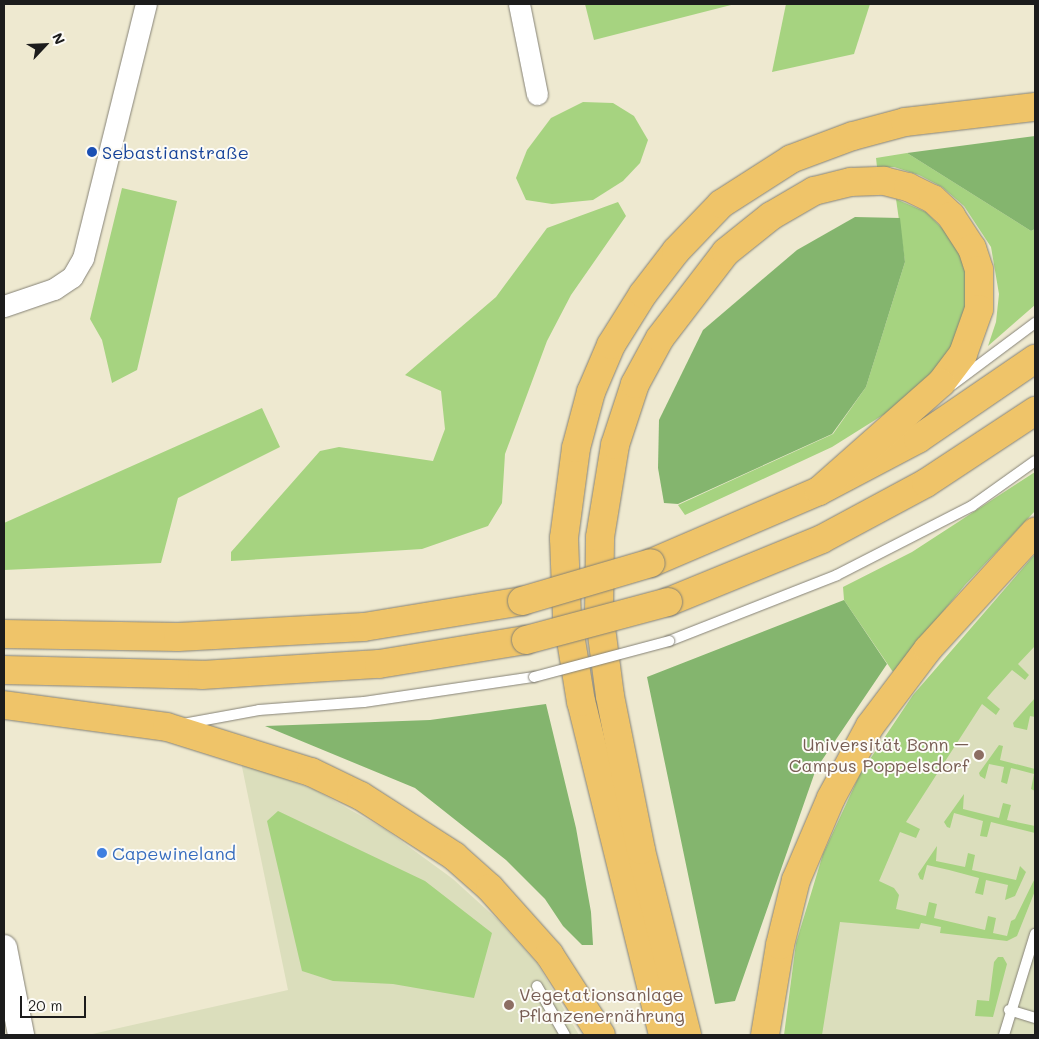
<!DOCTYPE html>
<meta charset="utf-8">
<style>
body{margin:0}
#map{position:relative;width:1039px;height:1039px;overflow:hidden;background:#eee9d0;font-family:Mali,sans-serif}
div>[style]{position:absolute}
.built>*{inset:0;background:#dbdebc}
.green>*{inset:0;background:#a6d380}
.forest>*{inset:0;background:#84b56e}
.roads{filter:drop-shadow(0 0 1px #858276) drop-shadow(0 0 1px #858276)}
.service>*{height:10px;margin:-5px;padding:0 5px;transform-origin:5px;border-radius:5px;background:#fff}
.minor>*{height:21px;margin:-10.5px;padding:0 10.5px;transform-origin:10.5px;border-radius:10.5px;background:#fff}
.tertiary>*{height:26px;margin:-13px;padding:0 13px;transform-origin:13px;border-radius:13px;background:#fff}
.trunk>*{height:28px;margin:-14px;padding:0 14px;transform-origin:14px;border-radius:14px;background:#efc469}
.motorway>*{height:28px;margin:-14px;padding:0 14px;transform-origin:14px;border-radius:14px;background:#efc469}
.bridges{filter:drop-shadow(0 0 1px #858276) drop-shadow(0 0 1px #858276)}
.service-bridge>*{height:10px;margin:-5px;padding:0 5px;transform-origin:5px;border-radius:5px;background:#fff}
.motorway-bridge>*{height:28px;margin:-14px;padding:0 14px;transform-origin:14px;border-radius:14px;background:#efc469}
.dots>*{width:14px;height:14px;translate:-50% -50%;box-sizing:border-box;border:2px solid #fdfcf7;border-radius:50%}
span{translate:-50% -50%;white-space:nowrap;text-align:center;line-height:1.15;-webkit-text-stroke:4px #fdfcf7;paint-order:stroke}
.transit-label{font-size:18px;color:#164399}
.left{translate:0 -50%;text-align:left}
.education-label{font-size:18px;color:#785e54}
.right{translate:-100% -50%;text-align:right}
.shop-label{font-size:18px;color:#366cbe}
.frame{position:absolute;inset:0;border:5px solid #1c1c1c;pointer-events:none}
.north{position:absolute;left:20px;top:20px;width:50px;height:50px;-webkit-text-stroke:4px #fdfcf7;paint-order:stroke;rotate:65deg;font-size:14px;font-weight:700;line-height:20px;text-align:center;color:#1c1c1c}
.north::after{content:'';display:block;margin:auto;width:18px;height:22px;background:#1c1c1c;clip-path:polygon(50% 0,100% 100%,50% 72%,0 100%)}
.scale{position:absolute;left:20px;top:996px;width:66px;height:22px;box-sizing:border-box;border:2px solid #1c1c1c;border-top:0;padding-left:6px;font-size:15px;line-height:18px;white-space:nowrap;color:#1c1c1c;-webkit-text-stroke:4px #fdfcf7;paint-order:stroke}
</style>
<div id="map">
<div class="built">
<i style="clip-path:polygon(1035px 606px,1035px 1035px,804px 1035px,845px 870px)"></i>
<i style="clip-path:polygon(241px 762px,315px 790px,386px 830px,453px 879px,498px 920px,537px 963px,579px 1035px,88px 1035px,288px 990px)"></i>
</div>
<div class="green">
<i style="clip-path:polygon(585px 4px,735px 4px,594px 40px)"></i>
<i style="clip-path:polygon(786px 4px,870px 4px,854px 54px,772px 72px)"></i>
<i style="clip-path:polygon(583px 102px,613px 103px,634px 116px,648px 140px,640px 163px,623px 181px,593px 200px,552px 204px,526px 200px,516px 178px,527px 150px,551px 118px)"></i>
<i style="clip-path:polygon(907px 153px,1031px 231px,1035px 229px,1035px 305px,988px 346px,996px 322px,999px 294px,991px 247px,964px 206px,942px 187px,919px 175px,894px 167px,877px 167px,876px 158px)"></i>
<i style="clip-path:polygon(122px 188px,177px 201px,137px 370px,112px 383px,102px 340px,90px 319px)"></i>
<i style="clip-path:polygon(896px 199px,926px 212px,952px 238px,966px 264px,969px 295px,949px 357px,907px 400px,832px 447px,685px 515px,678px 505px,833px 434px,866px 387px,905px 262px)"></i>
<i style="clip-path:polygon(618px 202px,626px 216px,571px 295px,547px 341px,505px 454px,502px 503px,488px 526px,422px 549px,231px 561px,231px 552px,320px 451px,339px 447px,433px 461px,445px 429px,441px 391px,405px 375px,496px 297px,547px 228px)"></i>
<i style="clip-path:polygon(262px 408px,280px 447px,178px 498px,161px 563px,4px 570px,4px 523px)"></i>
<i style="clip-path:polygon(1035px 472px,1035px 511px,965px 585px,893px 672px,844px 600px,843px 587px,912px 552px)"></i>
<i style="clip-path:polygon(1035px 554px,1035px 646px,1018px 664px,1029px 675px,1025px 680px,1012px 670px,992px 692px,987px 698px,1000px 709px,996px 715px,982px 704px,906px 822px,920px 829px,916px 838px,900px 832px,879px 881px,894px 888px,899px 895px,896px 909px,926px 916px,929px 902px,937px 904px,934px 918px,985px 930px,988px 916px,996px 918px,993px 933px,1007px 936px,1011px 921px,1015px 919px,1035px 878px,1035px 891px,1017px 936px,1007px 941px,940px 933px,941px 927px,921px 923px,919px 929px,840px 922px,822px 1035px,784px 1035px,796px 943px,823px 854px,860px 774px,913px 695px)"></i>
<i style="clip-path:polygon(1035px 698px,1035px 717px,1030px 716px,1027px 730px,1014px 727px,1013px 723px)"></i>
<i style="clip-path:polygon(999px 745px,1003px 746px,1000px 760px,1035px 769px,1035px 791px,1031px 789px,1034px 774px,1011px 768px,1007px 784px,1001px 782px,1004px 767px,989px 764px,985px 779px,980px 776px,979px 773px)"></i>
<i style="clip-path:polygon(964px 794px,963px 809px,999px 818px,1003px 803px,1011px 805px,1007px 820px,1035px 826px,1035px 833px,991px 822px,987px 837px,980px 836px,983px 821px,954px 813px,950px 828px,947px 827px,944px 822px)"></i>
<i style="clip-path:polygon(278px 811px,425px 881px,492px 933px,474px 998px,393px 984px,333px 981px,302px 971px,267px 821px)"></i>
<i style="clip-path:polygon(937px 846px,936px 861px,965px 867px,968px 853px,975px 855px,972px 870px,1016px 880px,1020px 866px,1026px 872px,1015px 896px,1005px 900px,1008px 885px,986px 880px,983px 895px,975px 893px,979px 878px,949px 870px,927px 865px,923px 880px,920px 879px,918px 874px)"></i>
<i style="clip-path:polygon(998px 957px,1003px 957px,1007px 964px,993px 1017px,975px 1016px,977px 1000px,989px 1001px,994px 962px)"></i>
</div>
<div class="forest">
<i style="clip-path:polygon(1035px 136px,1035px 229px,1031px 231px,907px 153px)"></i>
<i style="clip-path:polygon(855px 217px,900px 218px,905px 262px,866px 387px,832px 434px,678px 504px,664px 503px,658px 468px,659px 420px,703px 330px,797px 250px)"></i>
<i style="clip-path:polygon(844px 600px,887px 664px,816px 769px,735px 1001px,715px 1004px,647px 677px)"></i>
<i style="clip-path:polygon(546px 704px,576px 828px,591px 912px,593px 945px,582px 945px,563px 926px,545px 899px,506px 860px,415px 788px,265px 726px,430px 720px)"></i>
</div>
<div class="roads">
<div class="service">
<i style="left:952px;top:385px;width:104px;rotate:-36.8deg"></i>
<i style="left:669px;top:641px;width:180px;rotate:-21.4deg"></i>
<i style="left:837px;top:575px;width:152px;rotate:-27.1deg"></i>
<i style="left:972px;top:506px;width:77px;rotate:-35.5deg"></i>
<i style="left:183px;top:724px;width:77px;rotate:-10.4deg"></i>
<i style="left:259px;top:710px;width:105px;rotate:-4.4deg"></i>
<i style="left:364px;top:702px;width:172px;rotate:-8.4deg"></i>
<i style="left:537px;top:986px;width:56px;rotate:60.3deg"></i>
<i style="left:1009px;top:1010px;width:27px;rotate:17deg"></i>
<i style="left:1004px;top:1035px;width:106px;rotate:-72.9deg"></i>
</div>
<div class="minor">
<i style="left:519px;top:4px;width:92px;rotate:78.7deg"></i>
<i style="left:4px;top:306px;width:53px;rotate:-18.8deg"></i>
<i style="left:54px;top:289px;width:22px;rotate:-34deg"></i>
<i style="left:72px;top:277px;width:22px;rotate:-60deg"></i>
<i style="left:83px;top:258px;width:262px;rotate:-76.1deg"></i>
</div>
<div class="tertiary">
<i style="left:4px;top:948px;width:89px;rotate:78.9deg"></i>
</div>
<div class="trunk">
<i style="left:663px;top:1035px;width:343px;rotate:-103.8deg"></i>
<i style="left:581px;top:702px;width:87px;rotate:-99.2deg"></i>
<i style="left:567px;top:616px;width:78px;rotate:-92.2deg"></i>
<i style="left:564px;top:538px;width:91px;rotate:-82.4deg"></i>
<i style="left:576px;top:448px;width:58px;rotate:-75deg"></i>
<i style="left:591px;top:392px;width:51px;rotate:-66.9deg"></i>
<i style="left:611px;top:345px;width:60px;rotate:-57.9deg"></i>
<i style="left:643px;top:294px;width:54px;rotate:-52.5deg"></i>
<i style="left:676px;top:251px;width:65px;rotate:-46.2deg"></i>
<i style="left:721px;top:204px;width:83px;rotate:-32.7deg"></i>
<i style="left:791px;top:159px;width:66px;rotate:-20.4deg"></i>
<i style="left:853px;top:136px;width:54px;rotate:-15.1deg"></i>
<i style="left:905px;top:122px;width:131px;rotate:-6.6deg"></i>
<i style="left:765px;top:1035px;width:91px;rotate:-80.5deg"></i>
<i style="left:780px;top:945px;width:67px;rotate:-76.2deg"></i>
<i style="left:796px;top:880px;width:89px;rotate:-66.9deg"></i>
<i style="left:831px;top:798px;width:82px;rotate:-61.6deg"></i>
<i style="left:870px;top:726px;width:96px;rotate:-53deg"></i>
<i style="left:928px;top:649px;width:159px;rotate:-47.6deg"></i>
</div>
<div class="motorway">
<i style="left:651px;top:563px;width:183px;rotate:-23.2deg"></i>
<i style="left:819px;top:491px;width:112px;rotate:-27.7deg"></i>
<i style="left:918px;top:439px;width:142px;rotate:-34.4deg"></i>
<i style="left:668px;top:602px;width:166px;rotate:-22.2deg"></i>
<i style="left:822px;top:539px;width:118px;rotate:-28.3deg"></i>
<i style="left:926px;top:483px;width:131px;rotate:-33.4deg"></i>
<i style="left:4px;top:634px;width:174px;rotate:1deg"></i>
<i style="left:178px;top:637px;width:186px;rotate:-3.1deg"></i>
<i style="left:364px;top:627px;width:160px;rotate:-9.3deg"></i>
<i style="left:4px;top:670px;width:198px;rotate:1.4deg"></i>
<i style="left:202px;top:675px;width:177px;rotate:-3.6deg"></i>
<i style="left:379px;top:664px;width:149px;rotate:-9.3deg"></i>
<i style="left:4px;top:705px;width:164px;rotate:7.7deg"></i>
<i style="left:167px;top:727px;width:151px;rotate:17.4deg"></i>
<i style="left:311px;top:772px;width:55px;rotate:25.6deg"></i>
<i style="left:361px;top:796px;width:111px;rotate:32.8deg"></i>
<i style="left:454px;top:856px;width:48px;rotate:41.6deg"></i>
<i style="left:490px;top:888px;width:89px;rotate:48.2deg"></i>
<i style="left:549px;top:954px;width:96px;rotate:57.3deg"></i>
<i style="left:687px;top:1035px;width:191px;rotate:-104deg"></i>
<i style="left:641px;top:850px;width:157px;rotate:-101.4deg"></i>
<i style="left:610px;top:696px;width:84px;rotate:-97.5deg"></i>
<i style="left:599px;top:613px;width:76px;rotate:-89.2deg"></i>
<i style="left:600px;top:537px;width:93px;rotate:-80.7deg"></i>
<i style="left:615px;top:445px;width:64px;rotate:-71.8deg"></i>
<i style="left:635px;top:384px;width:52px;rotate:-61.5deg"></i>
<i style="left:660px;top:338px;width:108px;rotate:-52.5deg"></i>
<i style="left:726px;top:252px;width:58px;rotate:-38.7deg"></i>
<i style="left:771px;top:216px;width:50px;rotate:-30.2deg"></i>
<i style="left:814px;top:191px;width:38px;rotate:-14deg"></i>
<i style="left:851px;top:182px;width:33px;rotate:-2deg"></i>
<i style="left:884px;top:181px;width:25px;rotate:14deg"></i>
<i style="left:908px;top:187px;width:28px;rotate:26deg"></i>
<i style="left:933px;top:199px;width:25px;rotate:43deg"></i>
<i style="left:951px;top:216px;width:38px;rotate:57deg"></i>
<i style="left:972px;top:248px;width:23px;rotate:72deg"></i>
<i style="left:979px;top:270px;width:39px;rotate:90deg"></i>
<i style="left:979px;top:309px;width:48px;rotate:109.6deg"></i>
<i style="left:963px;top:354px;width:36px;rotate:127deg"></i>
<i style="left:941px;top:383px;width:163px;rotate:138.5deg"></i>
</div>
</div>
<div class="bridges">
<div class="service-bridge">
<i style="left:534px;top:677px;width:140px;rotate:-14.9deg"></i>
</div>
<div class="motorway-bridge">
<i style="left:522px;top:601px;width:134px;rotate:-16.4deg"></i>
<i style="left:526px;top:640px;width:147px;rotate:-15deg"></i>
</div>
</div>
<div class="dots">
<i style="left:92px;top:152px;background:#1a4fb4"></i>
<i style="left:979px;top:755px;background:#8d6e63"></i>
<i style="left:102px;top:853px;background:#3f7fe0"></i>
<i style="left:509px;top:1005px;background:#8d6e63"></i>
</div>
<div class="transit-label">
<span class="left" style="left:102px;top:152px">Sebastianstraße</span>
</div>
<div class="education-label">
<span class="right" style="left:969px;top:755px">Universität Bonn –<br>Campus Poppelsdorf</span>
<span class="left" style="left:519px;top:1005px">Vegetationsanlage<br>Pflanzenernährung</span>
</div>
<div class="shop-label">
<span class="left" style="left:112px;top:853px">Capewineland</span>
</div>
<div class="frame"></div>
<div class="north">N</div>
<div class="scale">20 m</div>
</div>
